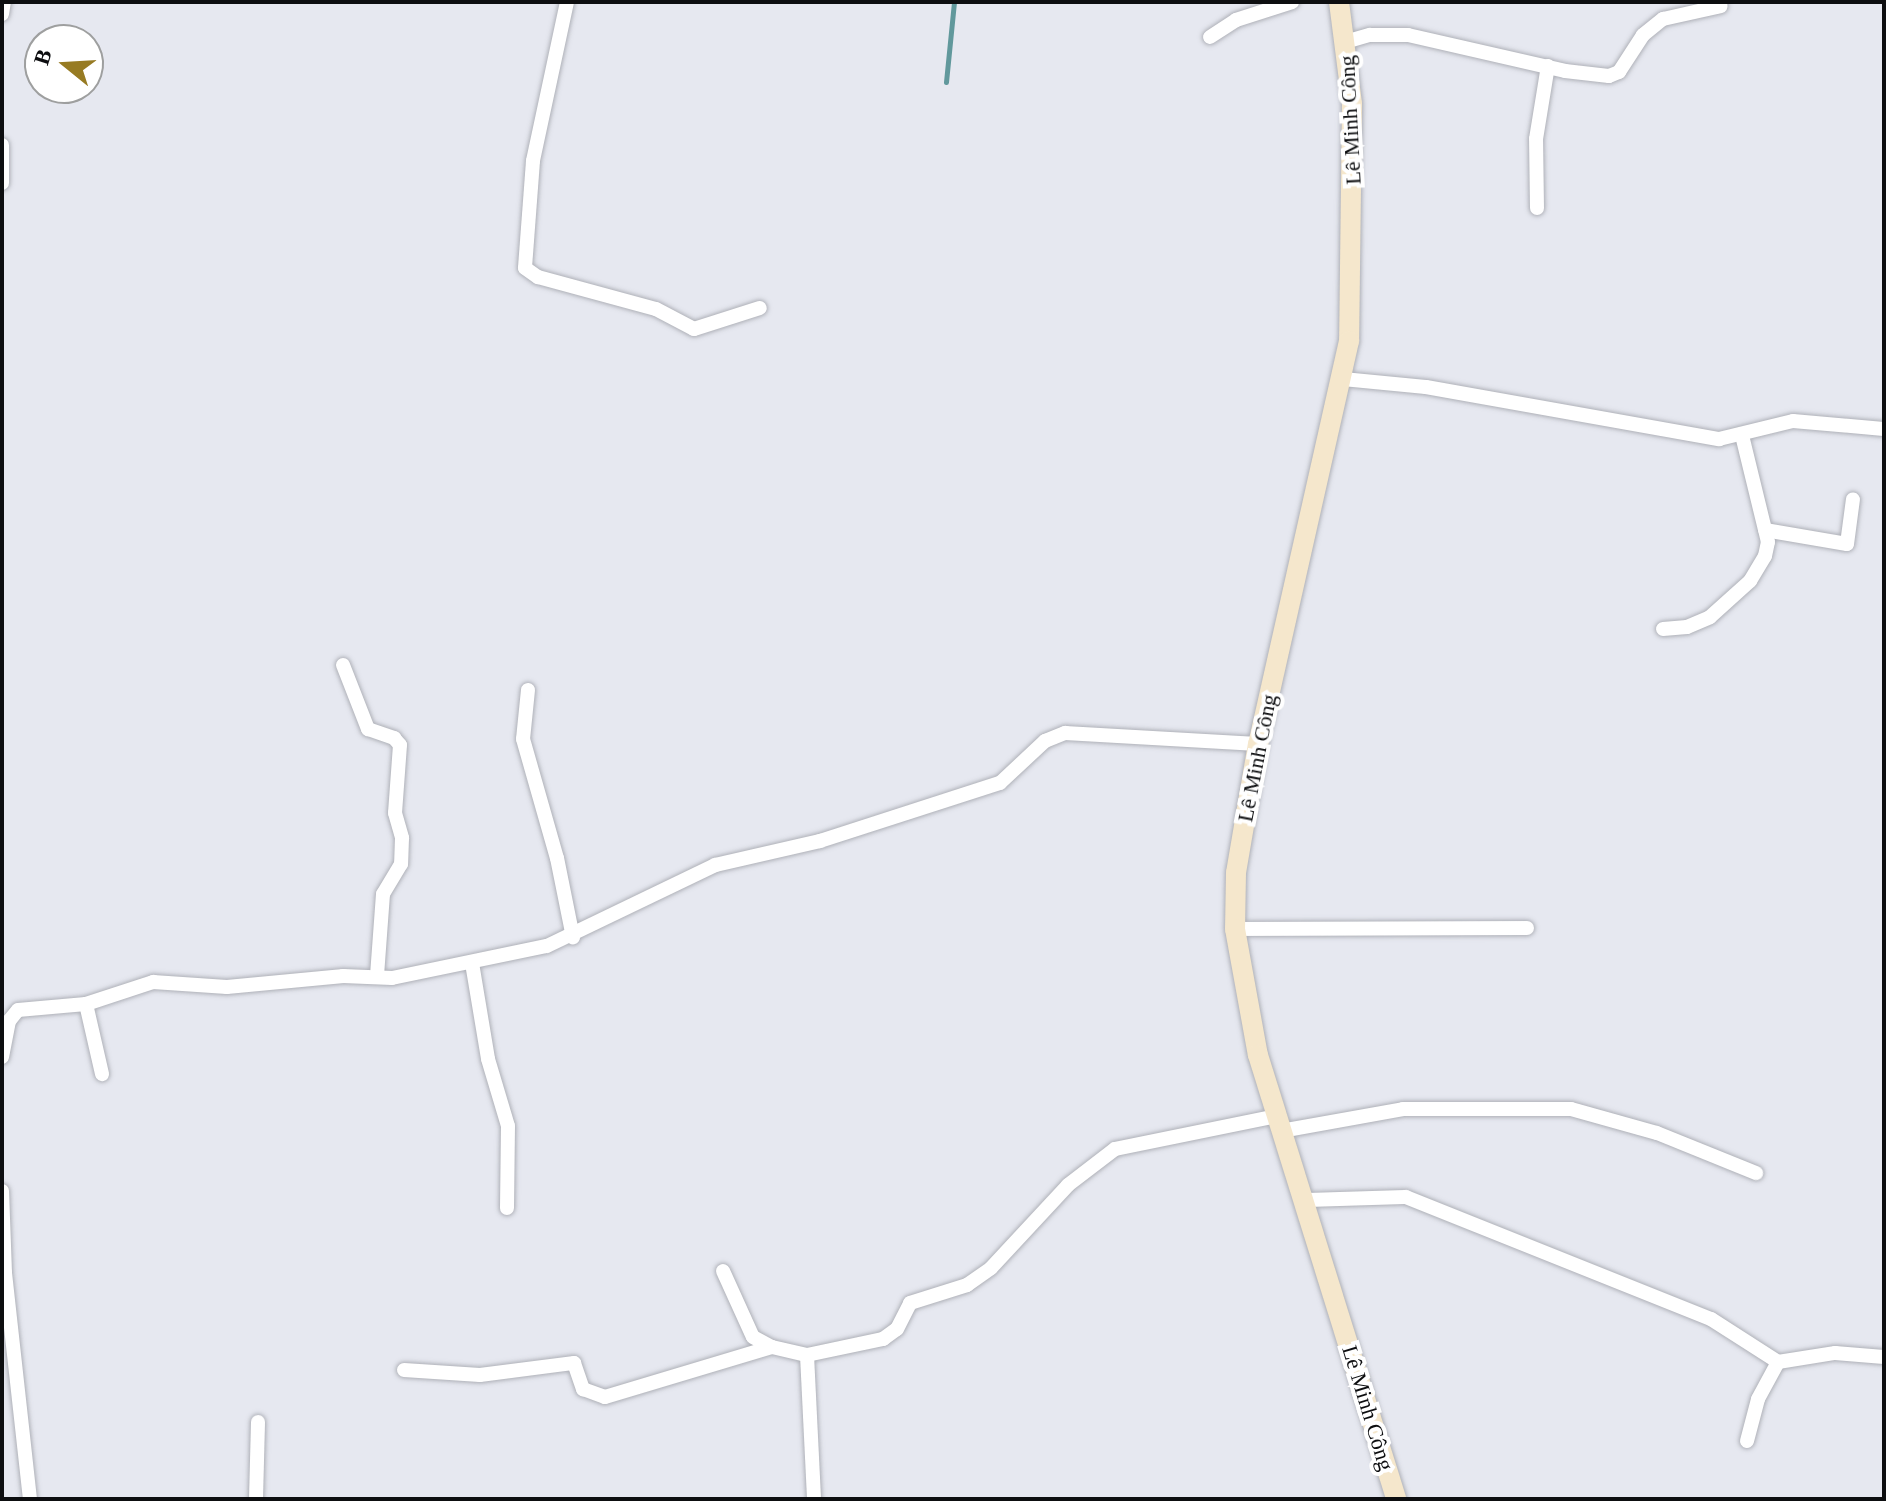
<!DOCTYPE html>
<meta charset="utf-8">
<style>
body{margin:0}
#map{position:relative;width:1886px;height:1501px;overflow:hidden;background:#e6e8f0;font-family:"Times New Roman",serif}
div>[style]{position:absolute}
.stream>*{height:5px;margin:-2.5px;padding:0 2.5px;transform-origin:2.5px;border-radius:2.5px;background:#61989c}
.roads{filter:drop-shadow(0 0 2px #afb1b8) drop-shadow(0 0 2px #afb1b8)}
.minor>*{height:14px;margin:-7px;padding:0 7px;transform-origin:7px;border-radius:7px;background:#fff}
.secondary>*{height:20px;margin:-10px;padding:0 10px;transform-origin:10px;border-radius:10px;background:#f5e7cc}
span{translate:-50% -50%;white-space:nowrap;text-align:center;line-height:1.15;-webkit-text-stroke:8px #fff;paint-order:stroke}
.street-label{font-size:22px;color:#0d0e10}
.frame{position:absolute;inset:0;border:4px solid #0d0e10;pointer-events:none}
.north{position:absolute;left:24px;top:24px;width:80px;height:80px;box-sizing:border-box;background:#fff;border:2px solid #9e9f9f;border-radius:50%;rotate:288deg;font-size:22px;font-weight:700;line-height:32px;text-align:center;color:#0d0e10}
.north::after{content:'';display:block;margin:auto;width:28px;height:36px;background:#977b23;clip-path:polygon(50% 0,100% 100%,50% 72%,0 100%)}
</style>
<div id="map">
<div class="stream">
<i style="left:946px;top:82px;width:80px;rotate:-84.3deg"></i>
</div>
<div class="roads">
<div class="minor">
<i style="left:567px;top:2px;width:163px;rotate:102.1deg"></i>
<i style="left:533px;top:161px;width:107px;rotate:94.3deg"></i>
<i style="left:525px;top:268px;width:16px;rotate:35deg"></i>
<i style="left:538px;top:277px;width:122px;rotate:15.2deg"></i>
<i style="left:656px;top:309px;width:43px;rotate:27.8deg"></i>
<i style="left:694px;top:329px;width:69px;rotate:-17.7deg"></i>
<i style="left:2px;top:14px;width:12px;rotate:-81deg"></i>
<i style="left:1210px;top:37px;width:31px;rotate:-33deg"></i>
<i style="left:1236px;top:20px;width:59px;rotate:-17.8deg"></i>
<i style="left:1345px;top:42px;width:26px;rotate:-16deg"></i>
<i style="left:1370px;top:35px;width:38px"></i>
<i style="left:1408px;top:35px;width:161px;rotate:12.9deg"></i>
<i style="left:1565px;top:71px;width:44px;rotate:6.5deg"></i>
<i style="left:1609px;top:76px;width:11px;rotate:-22deg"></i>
<i style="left:1619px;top:72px;width:44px;rotate:-57deg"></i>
<i style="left:1643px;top:35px;width:26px;rotate:-39deg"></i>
<i style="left:1663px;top:19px;width:59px;rotate:-12.6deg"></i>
<i style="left:2px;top:145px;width:38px;rotate:90deg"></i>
<i style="left:1537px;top:208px;width:69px;rotate:-90.8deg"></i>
<i style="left:1536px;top:139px;width:74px;rotate:-80.7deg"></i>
<i style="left:1343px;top:379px;width:83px;rotate:5.5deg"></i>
<i style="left:1426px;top:387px;width:298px;rotate:10.1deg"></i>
<i style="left:1719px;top:439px;width:76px;rotate:-13.7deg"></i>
<i style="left:1793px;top:421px;width:91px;rotate:5deg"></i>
<i style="left:1765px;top:530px;width:83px;rotate:9.7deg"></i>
<i style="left:1847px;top:544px;width:45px;rotate:-82.4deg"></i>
<i style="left:1663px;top:629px;width:24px;rotate:-5deg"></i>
<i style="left:1687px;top:627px;width:25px;rotate:-23deg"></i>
<i style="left:1710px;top:617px;width:54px;rotate:-42deg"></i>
<i style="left:1750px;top:581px;width:29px;rotate:-59deg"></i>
<i style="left:1765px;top:556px;width:14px;rotate:-78deg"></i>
<i style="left:1768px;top:542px;width:110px;rotate:-103.7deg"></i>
<i style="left:343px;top:665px;width:69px;rotate:68.7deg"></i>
<i style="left:368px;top:729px;width:28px;rotate:19deg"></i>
<i style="left:394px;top:738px;width:9px;rotate:49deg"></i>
<i style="left:400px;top:745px;width:68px;rotate:94.2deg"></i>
<i style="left:395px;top:813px;width:26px;rotate:74deg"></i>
<i style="left:402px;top:838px;width:26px;rotate:92deg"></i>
<i style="left:401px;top:864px;width:35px;rotate:121deg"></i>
<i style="left:383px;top:894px;width:82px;rotate:94.2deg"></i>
<i style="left:528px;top:690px;width:49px;rotate:95.8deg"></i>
<i style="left:523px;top:739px;width:124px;rotate:74.1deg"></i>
<i style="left:557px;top:858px;width:81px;rotate:78.6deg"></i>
<i style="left:1235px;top:929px;width:292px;rotate:-0.2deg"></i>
<i style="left:472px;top:963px;width:97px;rotate:80.5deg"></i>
<i style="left:488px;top:1059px;width:70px;rotate:73.4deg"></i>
<i style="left:508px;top:1126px;width:82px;rotate:90.7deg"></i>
<i style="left:86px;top:1004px;width:72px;rotate:77.1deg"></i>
<i style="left:2px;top:1057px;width:37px;rotate:-79deg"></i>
<i style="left:9px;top:1021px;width:14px;rotate:-51deg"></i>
<i style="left:18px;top:1010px;width:68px;rotate:-5deg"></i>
<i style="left:86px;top:1004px;width:71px;rotate:-18.2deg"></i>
<i style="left:153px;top:982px;width:74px;rotate:3.9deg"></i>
<i style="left:227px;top:987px;width:117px;rotate:-5.4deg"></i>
<i style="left:343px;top:976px;width:49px;rotate:2.3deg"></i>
<i style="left:392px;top:978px;width:158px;rotate:-11.7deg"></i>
<i style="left:547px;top:946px;width:187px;rotate:-25.7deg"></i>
<i style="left:715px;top:865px;width:108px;rotate:-12.9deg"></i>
<i style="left:820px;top:841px;width:189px;rotate:-17.9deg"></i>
<i style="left:1000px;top:783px;width:62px;rotate:-43deg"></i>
<i style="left:1045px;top:741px;width:22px;rotate:-22deg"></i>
<i style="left:1065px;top:733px;width:193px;rotate:3.3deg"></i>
<i style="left:1281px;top:1131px;width:124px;rotate:-10.2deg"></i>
<i style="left:1403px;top:1109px;width:168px"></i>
<i style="left:1571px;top:1109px;width:89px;rotate:15.6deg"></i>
<i style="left:1657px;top:1133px;width:107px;rotate:22deg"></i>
<i style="left:2px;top:1191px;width:82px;rotate:87.9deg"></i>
<i style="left:5px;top:1273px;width:227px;rotate:83.7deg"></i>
<i style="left:1306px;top:1200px;width:100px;rotate:-1.7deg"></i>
<i style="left:1406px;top:1197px;width:328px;rotate:21.8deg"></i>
<i style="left:1711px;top:1319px;width:80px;rotate:32.7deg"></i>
<i style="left:1778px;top:1362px;width:58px;rotate:-9deg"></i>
<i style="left:1835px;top:1353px;width:49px;rotate:4.7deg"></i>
<i style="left:723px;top:1271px;width:72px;rotate:65.6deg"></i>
<i style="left:753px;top:1337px;width:21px;rotate:28deg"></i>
<i style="left:807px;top:1355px;width:144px;rotate:87.2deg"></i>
<i style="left:404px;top:1370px;width:76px;rotate:3.8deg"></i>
<i style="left:480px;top:1375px;width:95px;rotate:-7.3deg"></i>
<i style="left:574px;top:1363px;width:28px;rotate:71deg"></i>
<i style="left:583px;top:1389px;width:23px;rotate:20deg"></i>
<i style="left:605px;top:1397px;width:174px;rotate:-16.7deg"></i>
<i style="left:772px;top:1347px;width:36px;rotate:13deg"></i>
<i style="left:807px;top:1355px;width:78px;rotate:-11.9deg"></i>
<i style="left:883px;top:1339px;width:17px;rotate:-36deg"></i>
<i style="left:897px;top:1329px;width:29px;rotate:-63deg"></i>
<i style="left:910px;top:1303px;width:60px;rotate:-17.5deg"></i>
<i style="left:967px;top:1285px;width:29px;rotate:-35deg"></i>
<i style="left:991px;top:1268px;width:113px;rotate:-47.1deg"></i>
<i style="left:1068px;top:1185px;width:59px;rotate:-37.5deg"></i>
<i style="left:1115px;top:1149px;width:165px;rotate:-11.5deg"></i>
<i style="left:1747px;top:1441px;width:43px;rotate:-75.3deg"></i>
<i style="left:1758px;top:1399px;width:42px;rotate:-61.6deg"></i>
<i style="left:256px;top:1499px;width:77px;rotate:-88.5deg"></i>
</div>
<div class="secondary">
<i style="left:1339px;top:2px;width:103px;rotate:82.7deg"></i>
<i style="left:1352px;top:104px;width:237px;rotate:90.7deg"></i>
<i style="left:1349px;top:341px;width:413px;rotate:102.7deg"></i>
<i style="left:1258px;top:744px;width:131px;rotate:99.7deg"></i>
<i style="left:1236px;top:873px;width:56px;rotate:91deg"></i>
<i style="left:1235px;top:929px;width:128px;rotate:79.7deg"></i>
<i style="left:1258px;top:1055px;width:465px;rotate:72.7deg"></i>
</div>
</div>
<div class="street-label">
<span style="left:1350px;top:120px;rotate:-93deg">Lê Minh Công</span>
<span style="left:1257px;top:758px;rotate:-79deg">Lê Minh Công</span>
<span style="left:1368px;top:1408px;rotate:73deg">Lê Minh Công</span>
</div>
<div class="frame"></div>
<div class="north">B</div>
</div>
